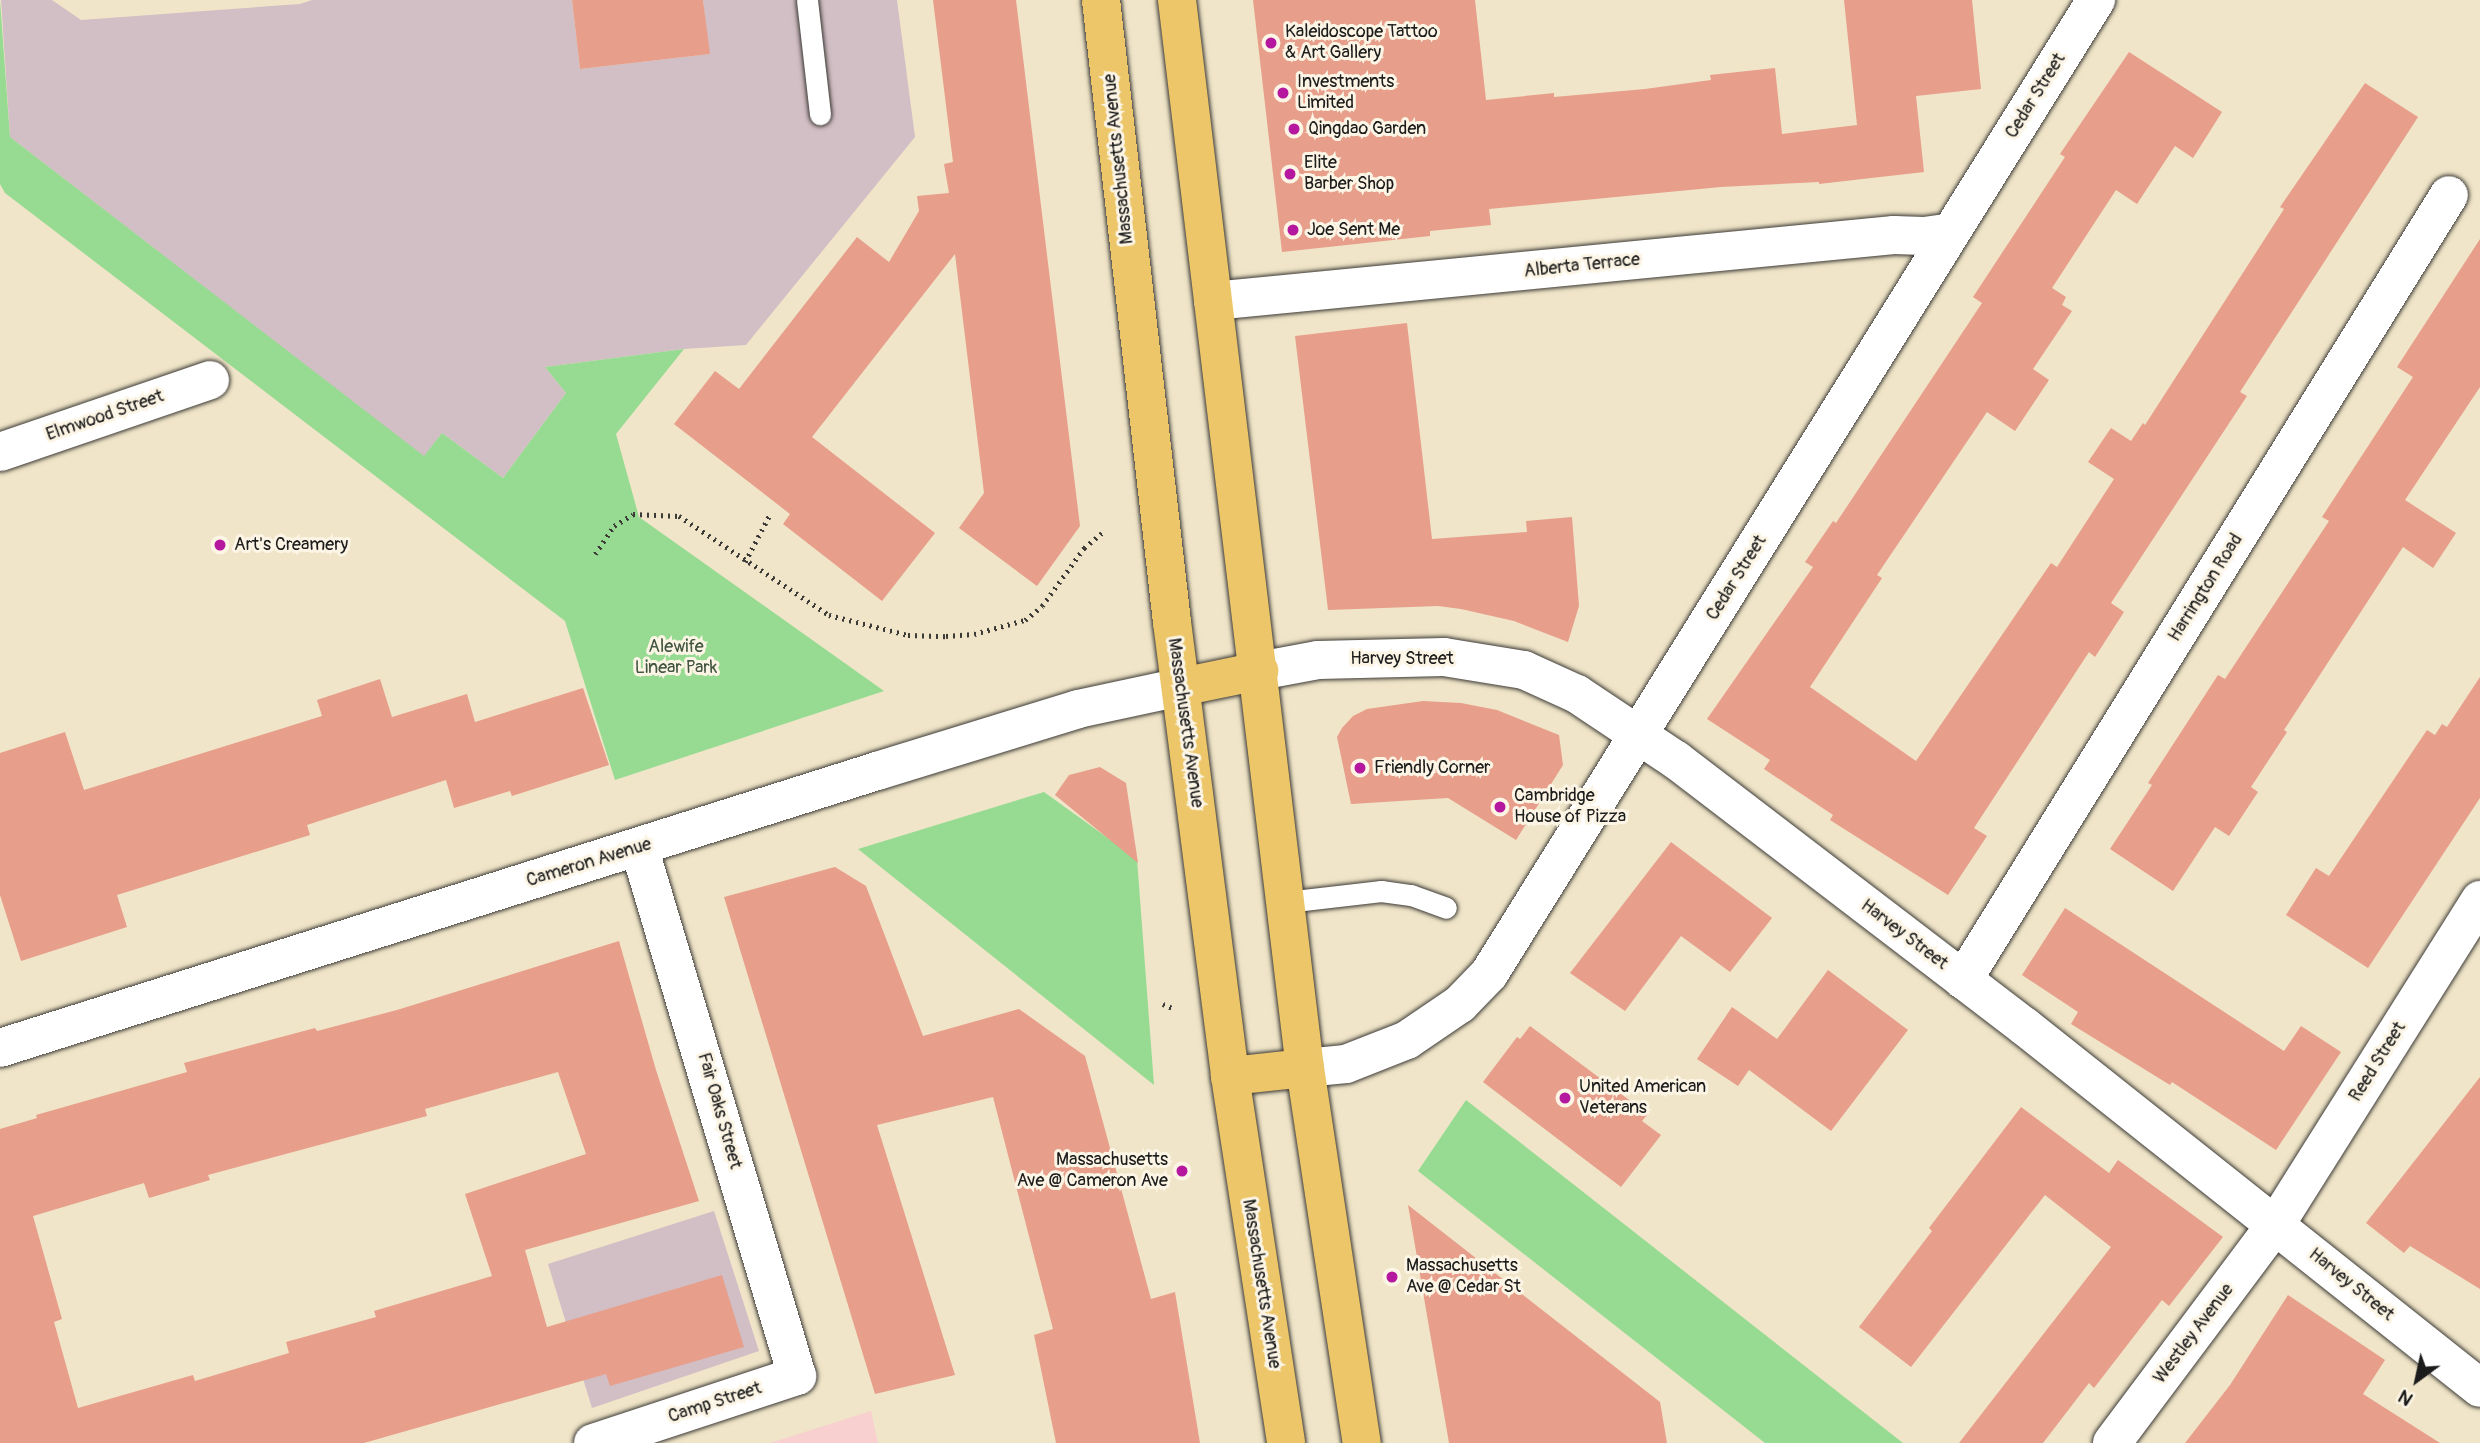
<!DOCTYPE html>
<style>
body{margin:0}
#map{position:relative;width:2480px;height:1443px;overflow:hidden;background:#f0e5c8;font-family:Pangolin,sans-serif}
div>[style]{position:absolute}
.built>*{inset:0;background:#f7d0cf}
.industrial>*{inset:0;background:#d2bec5}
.green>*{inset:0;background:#97db93}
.building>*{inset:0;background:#e79e8a}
.path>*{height:4.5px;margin-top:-2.25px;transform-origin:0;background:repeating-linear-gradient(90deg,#3c3a36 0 2px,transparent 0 7px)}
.roads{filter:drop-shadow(0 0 2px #3c3a36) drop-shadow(0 0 2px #3c3a36)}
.service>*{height:21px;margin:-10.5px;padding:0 10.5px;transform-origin:10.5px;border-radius:10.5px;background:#fff}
.minor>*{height:38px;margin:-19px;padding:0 19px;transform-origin:19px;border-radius:19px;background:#fff}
.tertiary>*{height:38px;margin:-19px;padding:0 19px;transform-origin:19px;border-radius:19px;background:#fff}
.primary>*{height:38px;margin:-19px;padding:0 19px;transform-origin:19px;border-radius:19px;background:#ecc669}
.dots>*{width:19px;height:19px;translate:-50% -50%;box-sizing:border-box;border:4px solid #fcf5e5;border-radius:50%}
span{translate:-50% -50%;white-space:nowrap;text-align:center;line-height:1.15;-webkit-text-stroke:6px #fcf5e5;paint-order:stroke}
.poi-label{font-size:18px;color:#1c1c1c}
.left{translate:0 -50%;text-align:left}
.right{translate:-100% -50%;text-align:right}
.street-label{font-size:18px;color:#1c1c1c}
.park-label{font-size:18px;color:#415540}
.north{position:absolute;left:2382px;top:1345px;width:70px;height:70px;-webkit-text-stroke:5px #fcf5e5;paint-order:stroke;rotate:213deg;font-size:19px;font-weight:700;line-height:28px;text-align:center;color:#1c1c1c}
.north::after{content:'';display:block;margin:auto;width:24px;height:32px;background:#1c1c1c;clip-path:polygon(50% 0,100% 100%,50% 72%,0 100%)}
</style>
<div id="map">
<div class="built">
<i style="clip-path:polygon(871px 1411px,878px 1443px,770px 1443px)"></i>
</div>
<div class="industrial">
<i style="clip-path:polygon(1px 0,52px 0,81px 20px,300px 4px,312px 0,572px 0,580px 69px,709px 54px,703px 0,897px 0,915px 137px,746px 345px,684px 349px,545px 367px,566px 393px,503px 478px,442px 433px,424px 457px,10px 137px)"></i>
<i style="clip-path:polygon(714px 1211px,759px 1351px,592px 1408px,548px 1264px)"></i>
</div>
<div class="green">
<i style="clip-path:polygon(0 0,10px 137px,424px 456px,442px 433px,503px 478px,566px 393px,545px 367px,684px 349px,616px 434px,639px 517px,884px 691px,615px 780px,565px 621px,5px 193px,0 184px)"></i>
<i style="clip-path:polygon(1044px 792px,1137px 859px,1154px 1085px,858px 849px)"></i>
<i style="clip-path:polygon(1466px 1100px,1903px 1443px,1765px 1443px,1418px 1171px)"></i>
</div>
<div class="building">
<i style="clip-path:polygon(572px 0,703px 0,710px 54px,580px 69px)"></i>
<i style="clip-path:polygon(933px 0,1016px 0,1080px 526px,1037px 586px,959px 528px,984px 493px,955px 254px,812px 437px,935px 533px,882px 601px,783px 524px,790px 514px,674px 424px,715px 371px,739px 389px,857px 237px,889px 262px,919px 211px,917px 196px,949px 193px,944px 164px,953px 162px)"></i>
<i style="clip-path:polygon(1253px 0,1475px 0,1486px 100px,1554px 93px,1554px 97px,1645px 89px,1711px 80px,1710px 75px,1775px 68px,1782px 134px,1857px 125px,1844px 0,1972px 0,1981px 89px,1916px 96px,1924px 172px,1819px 184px,1819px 182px,1721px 187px,1489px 209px,1491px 225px,1430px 231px,1430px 236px,1282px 252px)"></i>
<i style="clip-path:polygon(2129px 52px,2222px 112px,2193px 158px,2175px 146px,2137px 204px,2116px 190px,2052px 288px,2066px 297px,2062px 305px,2072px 311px,2033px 369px,2049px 380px,2015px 431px,1987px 412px,1877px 575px,1882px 578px,1810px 687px,1916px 761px,2051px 563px,2057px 567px,2114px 479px,2088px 462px,2111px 428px,2131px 441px,2143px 423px,2145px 425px,2284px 209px,2280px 207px,2365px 83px,2418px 117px,2240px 392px,2247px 396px,2111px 603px,2124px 612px,2095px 657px,2089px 652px,1974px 828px,1987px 836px,1948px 895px,1830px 820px,1833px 815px,1764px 769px,1770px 760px,1707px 719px,1813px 567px,1805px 562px,1833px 521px,1836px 523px,1982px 303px,1973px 297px,2065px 157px,2060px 154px)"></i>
<i style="clip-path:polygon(2480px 239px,2480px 387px,2405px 500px,2456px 533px,2433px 568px,2403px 547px,2284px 730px,2287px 732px,2251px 787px,2258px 792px,2229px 836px,2215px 827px,2173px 891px,2110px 849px,2152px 785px,2148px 783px,2218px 675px,2225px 679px,2329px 521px,2322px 517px,2413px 377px,2397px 367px)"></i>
<i style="clip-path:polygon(1407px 323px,1432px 539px,1527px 532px,1526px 521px,1572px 517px,1579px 606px,1568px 642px,1514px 621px,1461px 609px,1438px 606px,1328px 610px,1295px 336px)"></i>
<i style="clip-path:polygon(2480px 677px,2480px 798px,2368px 968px,2286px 915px,2316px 868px,2329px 876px,2427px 730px,2435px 735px,2442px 724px,2447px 727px)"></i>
<i style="clip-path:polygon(380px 679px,392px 717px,467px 694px,475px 722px,583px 688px,609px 765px,512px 796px,510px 791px,454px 808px,446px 780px,307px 825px,310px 835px,117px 895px,127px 927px,21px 961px,0 895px,0 753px,65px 732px,84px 790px,322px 716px,317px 700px)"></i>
<i style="clip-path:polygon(1423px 701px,1461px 703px,1497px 710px,1559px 735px,1563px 765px,1516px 840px,1448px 798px,1351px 804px,1337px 737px,1342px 728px,1353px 716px,1367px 709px)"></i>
<i style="clip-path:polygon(1100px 767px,1126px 783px,1138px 863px,1055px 795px,1069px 775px)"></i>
<i style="clip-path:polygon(1671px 842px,1772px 918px,1730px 972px,1681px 936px,1625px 1011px,1570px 973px)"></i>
<i style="clip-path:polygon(835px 867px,866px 886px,923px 1036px,1019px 1009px,1085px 1056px,1151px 1299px,1175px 1292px,1200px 1443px,1056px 1443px,1034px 1335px,1053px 1329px,993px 1097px,877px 1125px,955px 1375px,875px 1394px,724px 897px)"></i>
<i style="clip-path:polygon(2065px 908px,2284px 1051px,2301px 1026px,2341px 1052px,2276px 1150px,2172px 1082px,2170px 1085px,2071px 1024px,2078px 1012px,2022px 975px)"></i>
<i style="clip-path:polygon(evenodd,619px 941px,656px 1070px,699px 1201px,525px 1250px,547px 1327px,722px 1275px,744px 1347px,610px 1386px,606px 1374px,364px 1443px,0 1443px,0 1129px,37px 1118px,36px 1115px,187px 1072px,184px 1063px,315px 1028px,317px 1031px,397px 1010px,619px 941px,558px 1072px,586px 1154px,465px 1194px,492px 1276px,374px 1311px,376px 1317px,286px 1342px,289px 1353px,195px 1381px,193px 1375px,78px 1408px,54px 1322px,62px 1319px,33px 1216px,144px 1183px,149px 1198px,210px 1180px,208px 1175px,427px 1116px,425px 1109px,558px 1072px)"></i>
<i style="clip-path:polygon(1828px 970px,1908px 1030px,1831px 1131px,1749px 1070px,1738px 1086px,1697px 1059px,1732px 1007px,1777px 1039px)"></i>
<i style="clip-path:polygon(1530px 1026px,1648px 1114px,1642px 1121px,1661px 1135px,1621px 1187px,1483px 1082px,1517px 1037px,1520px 1039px)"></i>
<i style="clip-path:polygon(2480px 1077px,2480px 1289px,2410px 1246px,2404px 1253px,2366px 1223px)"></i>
<i style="clip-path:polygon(2021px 1107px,2109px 1173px,2118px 1160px,2223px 1237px,2169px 1306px,2162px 1300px,2094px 1388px,2089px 1383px,2043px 1443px,1959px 1443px,2111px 1247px,2045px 1195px,1911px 1367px,1859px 1327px,1932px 1231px,1929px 1228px)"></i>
<i style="clip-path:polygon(1408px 1205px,1660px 1402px,1667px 1443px,1449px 1443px)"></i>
<i style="clip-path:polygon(2288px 1295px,2385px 1360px,2363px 1394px,2440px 1443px,2185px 1443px,2230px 1385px)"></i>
</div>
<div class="path">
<i style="left:595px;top:554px;width:34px;rotate:-56deg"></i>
<i style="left:614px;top:526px;width:22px;rotate:-32deg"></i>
<i style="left:633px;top:514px;width:46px;rotate:2.5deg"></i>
<i style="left:679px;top:516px;width:180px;rotate:33.4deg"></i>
<i style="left:829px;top:615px;width:81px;rotate:14.2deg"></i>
<i style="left:908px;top:635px;width:38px;rotate:2deg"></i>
<i style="left:946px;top:636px;width:28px;rotate:-4deg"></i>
<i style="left:974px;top:634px;width:53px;rotate:-15.4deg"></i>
<i style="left:1025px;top:620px;width:22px;rotate:-39deg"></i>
<i style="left:1042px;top:606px;width:72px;rotate:-54.1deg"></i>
<i style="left:1084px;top:548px;width:25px;rotate:-40deg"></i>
<i style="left:745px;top:562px;width:52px;rotate:-62.4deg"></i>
<i style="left:1163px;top:1004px;width:13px;rotate:23deg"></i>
</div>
<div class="roads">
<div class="service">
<i style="left:807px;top:0;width:115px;rotate:83.5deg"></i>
<i style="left:1286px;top:902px;width:96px;rotate:-6.6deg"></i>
<i style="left:1381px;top:891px;width:30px;rotate:8deg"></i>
<i style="left:1411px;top:895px;width:37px;rotate:20deg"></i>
</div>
<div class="minor">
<i style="left:1213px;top:301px;width:684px;rotate:-5.54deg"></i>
<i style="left:1894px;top:235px;width:30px;rotate:2deg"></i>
<i style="left:1924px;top:236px;width:27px;rotate:-8deg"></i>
<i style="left:0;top:452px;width:222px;rotate:-18.9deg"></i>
<i style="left:1259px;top:671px;width:60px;rotate:-10.6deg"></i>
<i style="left:1318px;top:660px;width:126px;rotate:-1.4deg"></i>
<i style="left:1444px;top:657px;width:81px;rotate:9.2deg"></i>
<i style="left:1524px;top:670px;width:58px;rotate:24.4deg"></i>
<i style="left:1577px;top:694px;width:119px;rotate:33.7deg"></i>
<i style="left:1676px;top:760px;width:438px;rotate:37.4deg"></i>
<i style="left:2024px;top:1026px;width:582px;rotate:38.44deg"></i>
<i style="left:1963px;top:980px;width:923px;rotate:-58.24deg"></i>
<i style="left:593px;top:1443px;width:215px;rotate:-18.2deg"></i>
<i style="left:797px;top:1376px;width:552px;rotate:-106.63deg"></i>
<i style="left:2112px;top:1443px;width:274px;rotate:-53.2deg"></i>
<i style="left:2276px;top:1224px;width:383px;rotate:-57.8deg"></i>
</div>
<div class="tertiary">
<i style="left:0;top:1048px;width:920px;rotate:-17.53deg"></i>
<i style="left:877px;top:771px;width:210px;rotate:-17.1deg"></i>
<i style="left:1078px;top:709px;width:105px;rotate:-12.1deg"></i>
<i style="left:1305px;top:1068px;width:41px;rotate:-5.6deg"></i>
<i style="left:1346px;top:1064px;width:66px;rotate:-21.5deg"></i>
<i style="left:1407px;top:1040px;width:64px;rotate:-34.2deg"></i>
<i style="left:1460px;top:1004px;width:42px;rotate:-46deg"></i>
<i style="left:1489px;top:974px;width:1148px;rotate:-58.07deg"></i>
</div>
<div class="primary">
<i style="left:1101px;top:0;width:626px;rotate:83.49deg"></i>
<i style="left:1172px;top:622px;width:458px;rotate:82.7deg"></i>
<i style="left:1230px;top:1076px;width:371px;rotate:81.3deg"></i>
<i style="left:1177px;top:0;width:1076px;rotate:83.17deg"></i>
<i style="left:1305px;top:1068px;width:379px;rotate:81.4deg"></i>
<i style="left:1181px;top:687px;width:80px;rotate:-11.6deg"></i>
<i style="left:1230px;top:1076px;width:75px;rotate:-6.1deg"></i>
</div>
</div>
<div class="dots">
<i style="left:1271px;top:43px;background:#b5179e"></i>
<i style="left:1283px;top:93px;background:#b5179e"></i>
<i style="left:1294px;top:129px;background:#b5179e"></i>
<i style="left:1290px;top:174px;background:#b5179e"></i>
<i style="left:1293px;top:230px;background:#b5179e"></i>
<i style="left:220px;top:545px;background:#b5179e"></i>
<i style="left:1360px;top:768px;background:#b5179e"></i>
<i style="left:1500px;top:807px;background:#b5179e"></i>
<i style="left:1565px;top:1098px;background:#b5179e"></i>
<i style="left:1182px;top:1171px;background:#b5179e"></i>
<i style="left:1392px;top:1277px;background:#b5179e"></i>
</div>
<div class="poi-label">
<span class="left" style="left:1285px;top:43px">Kaleidoscope Tattoo<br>&amp; Art Gallery</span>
<span class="left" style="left:1297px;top:93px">Investments<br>Limited</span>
<span class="left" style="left:1308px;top:129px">Qingdao Garden</span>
<span class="left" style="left:1304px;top:174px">Elite<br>Barber Shop</span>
<span class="left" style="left:1307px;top:230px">Joe Sent Me</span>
<span class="left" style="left:234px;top:545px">Art's Creamery</span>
<span class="left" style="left:1374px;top:768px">Friendly Corner</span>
<span class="left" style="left:1514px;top:807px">Cambridge<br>House of Pizza</span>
<span class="left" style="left:1579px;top:1098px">United American<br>Veterans</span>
<span class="right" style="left:1168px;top:1171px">Massachusetts<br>Ave @ Cameron Ave</span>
<span class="left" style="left:1406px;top:1277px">Massachusetts<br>Ave @ Cedar St</span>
</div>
<div class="street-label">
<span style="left:2036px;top:96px;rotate:-58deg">Cedar Street</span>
<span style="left:1119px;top:159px;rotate:-96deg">Massachusetts Avenue</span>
<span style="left:1582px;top:266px;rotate:-6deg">Alberta Terrace</span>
<span style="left:105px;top:416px;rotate:-19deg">Elmwood Street</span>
<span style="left:1737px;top:578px;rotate:-58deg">Cedar Street</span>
<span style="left:2206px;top:588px;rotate:-58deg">Harrington Road</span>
<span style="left:1402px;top:659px">Harvey Street</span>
<span style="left:1185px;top:723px;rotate:82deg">Massachusetts Avenue</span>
<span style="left:589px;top:863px;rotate:-17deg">Cameron Avenue</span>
<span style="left:1904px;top:935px;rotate:37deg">Harvey Street</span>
<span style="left:2378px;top:1062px;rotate:-58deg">Reed Street</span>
<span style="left:719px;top:1111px;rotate:74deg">Fair Oaks Street</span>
<span style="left:1261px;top:1284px;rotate:81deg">Massachusetts Avenue</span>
<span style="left:2351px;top:1285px;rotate:39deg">Harvey Street</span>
<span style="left:2194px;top:1334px;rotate:-53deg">Westley Avenue</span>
<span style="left:715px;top:1403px;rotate:-18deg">Camp Street</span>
</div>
<div class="park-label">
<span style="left:676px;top:658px">Alewife<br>Linear Park</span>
</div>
<div class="north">N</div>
</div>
